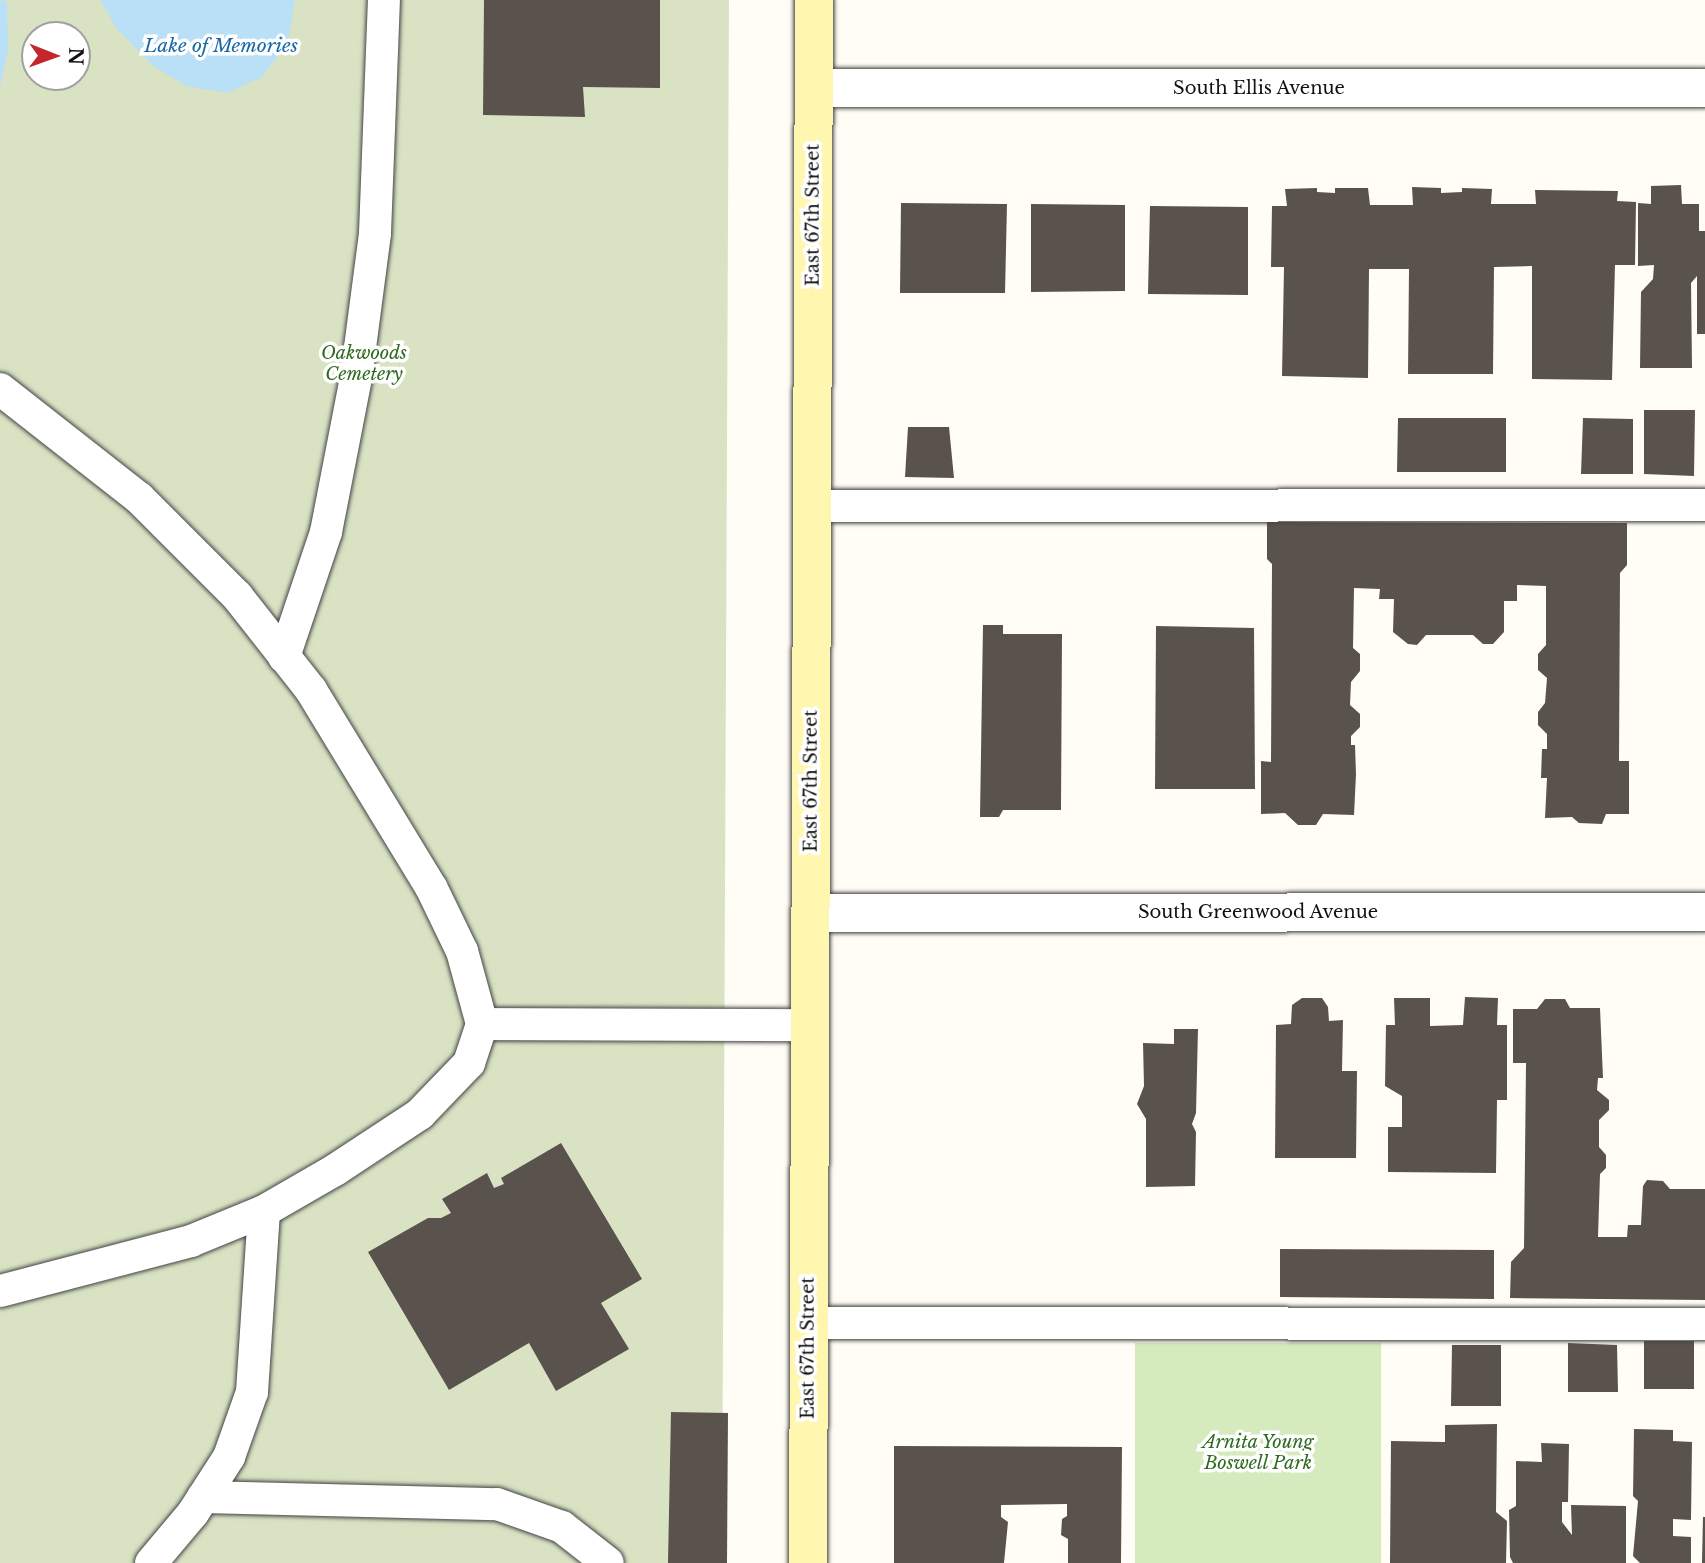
<!DOCTYPE html>
<style>
body{margin:0}
#map{position:relative;width:1705px;height:1563px;overflow:hidden;background:#fffdf5;font-family:"Libre Baskerville",serif}
div>[style]{position:absolute}
.green>*{inset:0;background:#d5ebbd}
.cemetery>*{inset:0;background:#d9e3c4}
.water>*{inset:0;background:#b9e0f7}
.building>*{inset:0;background:#5a524d}
.roads{filter:drop-shadow(0 0 2px #444) drop-shadow(0 0 2px #444)}
.lane>*{height:32px;margin:-16px;padding:0 16px;transform-origin:16px;border-radius:16px;background:#fff}
.street>*{height:38px;margin:-19px;padding:0 19px;transform-origin:19px;border-radius:19px;background:#fff}
.secondary>*{height:38px;margin:-19px;padding:0 19px;transform-origin:19px;border-radius:19px;background:#fff6b0}
span{translate:-50% -50%;white-space:nowrap;text-align:center;line-height:1.15;-webkit-text-stroke:7px #fff;paint-order:stroke}
.street-label{font-size:18px;color:#111}
.park-label{font-size:18px;color:#2f6b1f;font-style:italic}
.water-label{font-size:19px;color:#1768a6;font-style:italic}
.north{position:absolute;left:21px;top:21px;width:70px;height:70px;box-sizing:border-box;background:#fff;border:2px solid #a0a0a0;border-radius:50%;rotate:91deg;font-size:19px;font-weight:700;line-height:28px;text-align:center;color:#111}
.north::after{content:'';display:block;margin:auto;width:24px;height:32px;background:#c4262e;clip-path:polygon(50% 0,100% 100%,50% 72%,0 100%)}
</style>
<div id="map">
<div class="green">
<i style="clip-path:polygon(1135px 1343px,1381px 1343px,1381px 1563px,1135px 1563px)"></i>
</div>
<div class="cemetery">
<i style="clip-path:polygon(evenodd,0 0,729px 0,722px 1563px,0 1563px,0 0,35px 35px,77px 35px,77px 77px,35px 77px,35px 35px)"></i>
</div>
<div class="water">
<i style="clip-path:polygon(0 0,7px 2px,8px 50px,0 87px)"></i>
<i style="clip-path:polygon(100px 0,295px 0,288px 43px,262px 77px,227px 93px,186px 86px,152px 65px,117px 29px)"></i>
</div>
<div class="building">
<i style="clip-path:polygon(484px 0,660px 0,660px 88px,583px 87px,585px 117px,483px 115px)"></i>
<i style="clip-path:polygon(1681px 185px,1682px 204px,1699px 204px,1699px 231px,1705px 231px,1705px 334px,1697px 334px,1697px 276px,1691px 283px,1692px 368px,1640px 368px,1641px 292px,1653px 279px,1654px 265px,1638px 266px,1638px 203px,1651px 204px,1651px 186px)"></i>
<i style="clip-path:polygon(1412px 187px,1441px 188px,1441px 193px,1462px 192px,1462px 188px,1492px 189px,1491px 204px,1536px 204px,1535px 190px,1618px 191px,1617px 201px,1636px 202px,1635px 265px,1615px 265px,1612px 380px,1532px 379px,1532px 266px,1494px 267px,1493px 374px,1408px 374px,1409px 269px,1369px 269px,1368px 378px,1282px 376px,1284px 267px,1271px 267px,1272px 206px,1287px 206px,1285px 189px,1317px 188px,1317px 192px,1335px 193px,1335px 188px,1368px 188px,1370px 205px,1413px 205px)"></i>
<i style="clip-path:polygon(901px 203px,1007px 204px,1005px 293px,900px 293px)"></i>
<i style="clip-path:polygon(1031px 204px,1125px 205px,1125px 291px,1031px 292px)"></i>
<i style="clip-path:polygon(1150px 206px,1248px 207px,1248px 295px,1148px 294px)"></i>
<i style="clip-path:polygon(1644px 410px,1695px 410px,1694px 476px,1644px 474px)"></i>
<i style="clip-path:polygon(1398px 418px,1506px 418px,1506px 472px,1397px 472px)"></i>
<i style="clip-path:polygon(1583px 418px,1633px 419px,1633px 474px,1581px 474px)"></i>
<i style="clip-path:polygon(908px 427px,949px 427px,954px 478px,905px 477px)"></i>
<i style="clip-path:polygon(1267px 522px,1627px 523px,1627px 565px,1620px 573px,1619px 761px,1629px 761px,1629px 814px,1606px 814px,1602px 824px,1579px 823px,1572px 817px,1545px 818px,1547px 778px,1541px 778px,1542px 749px,1547px 749px,1547px 734px,1538px 725px,1538px 712px,1545px 703px,1547px 678px,1538px 670px,1538px 654px,1546px 645px,1546px 586px,1517px 585px,1517px 601px,1504px 601px,1504px 632px,1493px 644px,1483px 644px,1473px 635px,1426px 635px,1417px 645px,1408px 644px,1393px 632px,1394px 599px,1379px 599px,1380px 589px,1354px 588px,1353px 648px,1360px 654px,1360px 671px,1351px 682px,1350px 705px,1360px 714px,1360px 727px,1351px 736px,1351px 745px,1355px 745px,1356px 774px,1354px 815px,1323px 814px,1316px 825px,1298px 825px,1285px 813px,1261px 814px,1261px 761px,1271px 762px,1272px 564px,1267px 559px)"></i>
<i style="clip-path:polygon(983px 625px,1003px 625px,1003px 634px,1062px 634px,1061px 810px,1003px 810px,999px 817px,980px 817px)"></i>
<i style="clip-path:polygon(1156px 626px,1254px 628px,1255px 789px,1155px 789px)"></i>
<i style="clip-path:polygon(1465px 997px,1498px 998px,1497px 1025px,1507px 1025px,1507px 1100px,1497px 1100px,1496px 1173px,1388px 1172px,1388px 1127px,1402px 1127px,1402px 1096px,1385px 1086px,1386px 1025px,1395px 1025px,1394px 998px,1430px 998px,1430px 1026px,1463px 1025px)"></i>
<i style="clip-path:polygon(1302px 998px,1322px 998px,1328px 1007px,1329px 1021px,1343px 1020px,1342px 1071px,1357px 1071px,1356px 1158px,1275px 1158px,1276px 1025px,1291px 1024px,1292px 1005px)"></i>
<i style="clip-path:polygon(1545px 999px,1565px 999px,1570px 1008px,1600px 1008px,1603px 1078px,1598px 1078px,1597px 1090px,1609px 1100px,1609px 1110px,1599px 1120px,1599px 1147px,1606px 1155px,1606px 1168px,1600px 1174px,1598px 1237px,1627px 1237px,1628px 1225px,1641px 1225px,1643px 1186px,1647px 1180px,1663px 1181px,1670px 1189px,1705px 1189px,1705px 1300px,1510px 1298px,1511px 1262px,1524px 1248px,1526px 1063px,1513px 1063px,1513px 1009px,1537px 1009px)"></i>
<i style="clip-path:polygon(1174px 1029px,1198px 1029px,1196px 1113px,1192px 1124px,1196px 1132px,1195px 1186px,1146px 1187px,1146px 1119px,1137px 1104px,1144px 1086px,1143px 1043px,1174px 1044px)"></i>
<i style="clip-path:polygon(561px 1143px,642px 1279px,601px 1303px,629px 1349px,556px 1391px,529px 1343px,449px 1390px,368px 1252px,428px 1218px,441px 1218px,451px 1213px,442px 1199px,487px 1173px,494px 1188px,504px 1184px,501px 1178px)"></i>
<i style="clip-path:polygon(1280px 1249px,1494px 1250px,1494px 1299px,1280px 1297px)"></i>
<i style="clip-path:polygon(1644px 1341px,1694px 1341px,1694px 1389px,1644px 1389px)"></i>
<i style="clip-path:polygon(1568px 1343px,1617px 1345px,1618px 1392px,1568px 1392px)"></i>
<i style="clip-path:polygon(1452px 1345px,1501px 1345px,1501px 1406px,1451px 1406px)"></i>
<i style="clip-path:polygon(671px 1412px,728px 1413px,727px 1563px,668px 1563px)"></i>
<i style="clip-path:polygon(1497px 1424px,1496px 1512px,1507px 1521px,1506px 1563px,1390px 1563px,1391px 1441px,1445px 1442px,1445px 1425px)"></i>
<i style="clip-path:polygon(1634px 1429px,1673px 1430px,1673px 1441px,1692px 1442px,1691px 1520px,1673px 1519px,1673px 1536px,1691px 1537px,1691px 1563px,1640px 1563px,1633px 1556px,1638px 1501px,1633px 1496px)"></i>
<i style="clip-path:polygon(1541px 1443px,1569px 1444px,1568px 1502px,1562px 1502px,1562px 1522px,1572px 1535px,1571px 1505px,1626px 1506px,1626px 1563px,1513px 1563px,1510px 1557px,1509px 1510px,1516px 1506px,1516px 1461px,1542px 1462px)"></i>
<i style="clip-path:polygon(894px 1446px,1122px 1447px,1121px 1563px,1068px 1563px,1068px 1539px,1061px 1535px,1062px 1519px,1067px 1516px,1067px 1504px,1001px 1505px,1001px 1517px,1008px 1522px,1004px 1563px,894px 1563px)"></i>
<i style="clip-path:polygon(1703px 1517px,1705px 1517px,1705px 1563px,1702px 1563px)"></i>
</div>
<div class="roads">
<div class="lane">
<i style="left:0;top:389px;width:177px;rotate:38.1deg"></i>
<i style="left:139px;top:498px;width:139px;rotate:45deg"></i>
<i style="left:237px;top:596px;width:120px;rotate:51.8deg"></i>
<i style="left:311px;top:690px;width:231px;rotate:58.7deg"></i>
<i style="left:431px;top:887px;width:71px;rotate:64.2deg"></i>
<i style="left:462px;top:951px;width:76px;rotate:74.7deg"></i>
<i style="left:482px;top:1024px;width:41px;rotate:108.4deg"></i>
<i style="left:469px;top:1063px;width:71px;rotate:133.9deg"></i>
<i style="left:420px;top:1114px;width:102px;rotate:146.6deg"></i>
<i style="left:335px;top:1170px;width:82px;rotate:150deg"></i>
<i style="left:264px;top:1211px;width:79px;rotate:157.7deg"></i>
<i style="left:191px;top:1241px;width:197px;rotate:165.3deg"></i>
<i style="left:812px;top:506px;width:893px;rotate:-0.06deg"></i>
<i style="left:284px;top:657px;width:132px;rotate:-71.4deg"></i>
<i style="left:326px;top:532px;width:157px;rotate:-79deg"></i>
<i style="left:356px;top:378px;width:146px;rotate:-82.5deg"></i>
<i style="left:375px;top:233px;width:233px;rotate:-87.8deg"></i>
<i style="left:482px;top:1024px;width:328px;rotate:0.2deg"></i>
<i style="left:808px;top:1323px;width:897px;rotate:0.06deg"></i>
<i style="left:203px;top:1497px;width:294px;rotate:1.4deg"></i>
<i style="left:497px;top:1504px;width:69px;rotate:19.5deg"></i>
<i style="left:562px;top:1527px;width:58px;rotate:38deg"></i>
<i style="left:151px;top:1563px;width:65px;rotate:-50deg"></i>
<i style="left:193px;top:1513px;width:67px;rotate:-57.3deg"></i>
<i style="left:229px;top:1457px;width:69px;rotate:-70.5deg"></i>
<i style="left:252px;top:1392px;width:181px;rotate:-86.2deg"></i>
</div>
<div class="street">
<i style="left:814px;top:88px;width:891px"></i>
<i style="left:810px;top:913px;width:895px;rotate:-0.06deg"></i>
</div>
<div class="secondary">
<i style="left:808px;top:1563px;width:1563px;rotate:-89.78deg"></i>
</div>
</div>
<div class="street-label">
<span style="left:1259px;top:88px">South Ellis Avenue</span>
<span style="left:813px;top:215px;rotate:-90deg">East 67th Street</span>
<span style="left:811px;top:781px;rotate:-90deg">East 67th Street</span>
<span style="left:1258px;top:912px">South Greenwood Avenue</span>
<span style="left:808px;top:1348px;rotate:-90deg">East 67th Street</span>
</div>
<div class="park-label">
<span style="left:364px;top:364px">Oakwoods<br>Cemetery</span>
<span style="left:1258px;top:1453px">Arnita Young<br>Boswell Park</span>
</div>
<div class="water-label">
<span style="left:221px;top:46px">Lake of Memories</span>
</div>
<div class="north">N</div>
</div>
